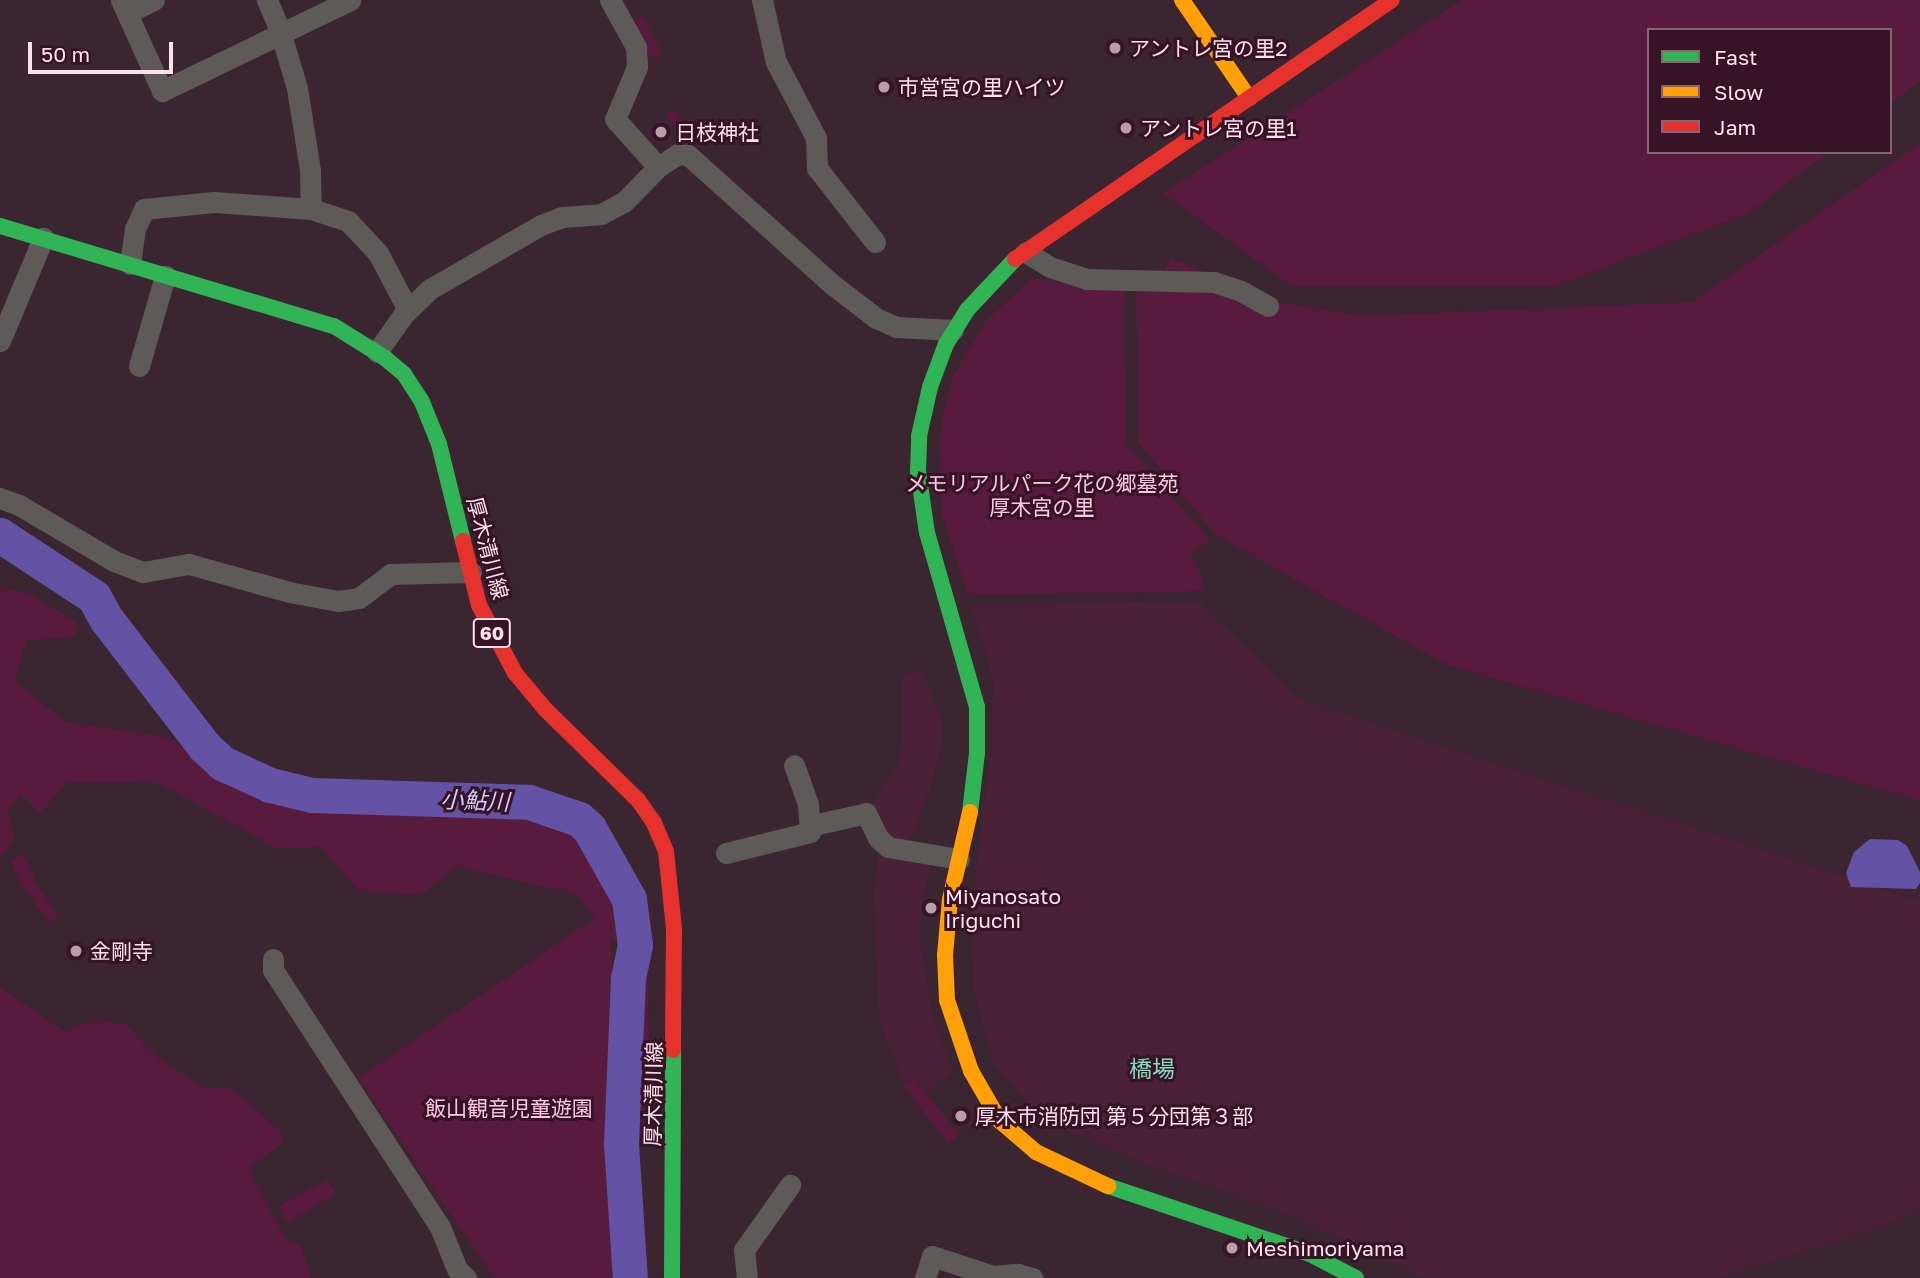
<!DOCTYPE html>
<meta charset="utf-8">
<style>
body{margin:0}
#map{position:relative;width:1920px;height:1278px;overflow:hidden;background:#3a2530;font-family:"Golos Text","Noto Sans JP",sans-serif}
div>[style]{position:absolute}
.built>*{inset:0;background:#4a2136}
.green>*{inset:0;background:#581b3e}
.water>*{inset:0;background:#6452a5}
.river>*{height:35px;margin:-17.5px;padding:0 17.5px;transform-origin:17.5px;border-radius:17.5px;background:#6452a5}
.street>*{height:21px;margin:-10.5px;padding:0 10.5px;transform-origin:10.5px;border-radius:10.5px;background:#5e5a57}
.fast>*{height:16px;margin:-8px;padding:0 8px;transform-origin:8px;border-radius:8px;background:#30b455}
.slow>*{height:16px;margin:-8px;padding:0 8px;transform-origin:8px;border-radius:8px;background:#ff9f0a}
.jam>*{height:16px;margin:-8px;padding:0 8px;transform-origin:8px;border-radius:8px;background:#e5322d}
.dots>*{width:19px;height:19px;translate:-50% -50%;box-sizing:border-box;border:4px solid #371326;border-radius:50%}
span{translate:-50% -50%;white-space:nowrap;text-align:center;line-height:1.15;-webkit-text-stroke:6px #371326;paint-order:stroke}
.shield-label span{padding:2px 5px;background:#371326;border:2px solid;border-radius:5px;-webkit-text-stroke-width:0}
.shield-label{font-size:19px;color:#fae1ec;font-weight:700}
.poi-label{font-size:21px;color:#fae1ec}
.left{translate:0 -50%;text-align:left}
.park-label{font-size:21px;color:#fbc7df}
.street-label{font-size:21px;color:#fae1ec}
.water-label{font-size:23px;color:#d1cdfd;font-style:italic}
.neighbourhood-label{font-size:23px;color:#81ddbd}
.legend{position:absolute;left:1647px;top:28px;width:245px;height:126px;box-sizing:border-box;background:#371326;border:2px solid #856575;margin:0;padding:9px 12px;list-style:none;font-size:21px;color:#fae1ec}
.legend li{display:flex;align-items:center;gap:14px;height:35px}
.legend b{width:35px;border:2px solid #856575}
.scale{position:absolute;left:28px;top:42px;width:145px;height:32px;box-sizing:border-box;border:4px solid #fae1ec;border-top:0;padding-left:9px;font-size:21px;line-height:24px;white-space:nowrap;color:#fae1ec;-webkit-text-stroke:5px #371326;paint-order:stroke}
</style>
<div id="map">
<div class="built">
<i style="clip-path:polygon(1198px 601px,1300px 699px,1916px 900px,1920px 890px,1920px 1211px,1850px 1238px,1717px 1278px,1427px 1278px,1278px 1211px,1151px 1167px,1042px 1119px,994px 1065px,973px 988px,972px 908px,992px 743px,993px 680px,972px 604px)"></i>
<i style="clip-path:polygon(922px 669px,942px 721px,942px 746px,931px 786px,909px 842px,884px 839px,870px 809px,898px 763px,902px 741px,902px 676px)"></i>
<i style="clip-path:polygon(879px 850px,933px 857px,923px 900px,919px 934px,933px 1018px,953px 1072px,926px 1093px,914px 1077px,903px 1083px,879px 1018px,874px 894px)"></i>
</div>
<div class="green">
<i style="clip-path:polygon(1462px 0,1920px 0,1920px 81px,1890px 104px,1890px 30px,1649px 30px,1649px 152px,1828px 152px,1749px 213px,1556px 286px,1291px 286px,1163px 193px)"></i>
<i style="clip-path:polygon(643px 16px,662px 53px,650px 59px,631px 22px)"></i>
<i style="clip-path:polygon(674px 109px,691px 132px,682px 138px,666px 115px)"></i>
<i style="clip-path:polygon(1920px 143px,1920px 801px,1447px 665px,1216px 535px,1138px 443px,1136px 278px,1159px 282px,1171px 258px,1210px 274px,1236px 295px,1362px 316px,1692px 302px)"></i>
<i style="clip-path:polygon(1032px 278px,1124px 291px,1126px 443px,1210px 540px,1190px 554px,1202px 576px,1204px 591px,968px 595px,941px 511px,940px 432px,952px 378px,986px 321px)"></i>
<i style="clip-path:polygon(evenodd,0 588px,30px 594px,77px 622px,75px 637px,27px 640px,14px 681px,66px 722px,166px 737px,256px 791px,446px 799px,614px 844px,645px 894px,649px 1039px,616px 1070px,627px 1278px,494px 1278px,358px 1078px,595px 918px,576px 894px,458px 867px,420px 895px,359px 891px,321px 847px,276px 848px,158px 783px,68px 782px,40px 813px,21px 794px,7px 812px,15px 839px,0 859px,0 869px,0 588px,610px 936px,629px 958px,613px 986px,612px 985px,610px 936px)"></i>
<i style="clip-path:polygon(22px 854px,36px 878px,34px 880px,58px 916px,50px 923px,22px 887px,10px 861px)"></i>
<i style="clip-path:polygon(0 987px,64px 1031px,97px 1020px,125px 1024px,159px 1059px,207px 1089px,230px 1087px,282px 1133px,282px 1144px,249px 1168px,284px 1237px,301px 1245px,311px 1278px,0 1278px)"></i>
<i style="clip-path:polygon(914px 1079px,960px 1134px,948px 1144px,905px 1088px,903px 1084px)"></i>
<i style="clip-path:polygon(327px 1179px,336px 1194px,287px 1223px,278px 1207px)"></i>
</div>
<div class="water">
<i style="clip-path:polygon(1870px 839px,1898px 840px,1907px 846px,1920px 872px,1920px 883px,1916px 889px,1851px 887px,1846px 873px,1854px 852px)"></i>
</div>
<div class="river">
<i style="left:0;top:535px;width:113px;rotate:33.4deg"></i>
<i style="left:94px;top:597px;width:26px;rotate:61deg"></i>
<i style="left:107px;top:620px;width:159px;rotate:52.4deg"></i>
<i style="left:204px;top:746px;width:25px;rotate:43deg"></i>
<i style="left:222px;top:763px;width:53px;rotate:24.6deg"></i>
<i style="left:270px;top:785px;width:43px;rotate:13.4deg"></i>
<i style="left:312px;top:795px;width:217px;rotate:1.8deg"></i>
<i style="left:529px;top:802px;width:53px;rotate:18.8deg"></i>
<i style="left:579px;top:819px;width:13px;rotate:42deg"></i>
<i style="left:589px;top:828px;width:81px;rotate:60.6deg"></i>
<i style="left:629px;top:899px;width:46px;rotate:82.6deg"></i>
<i style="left:635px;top:945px;width:33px;rotate:102deg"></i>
<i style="left:628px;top:977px;width:167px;rotate:92.4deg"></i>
<i style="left:621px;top:1144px;width:134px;rotate:86.2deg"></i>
</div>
<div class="street">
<i style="left:121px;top:0;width:100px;rotate:65.7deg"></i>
<i style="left:162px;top:91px;width:209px;rotate:-25.8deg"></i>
<i style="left:267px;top:0;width:30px;rotate:67deg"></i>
<i style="left:279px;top:28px;width:63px;rotate:73.3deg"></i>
<i style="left:297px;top:88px;width:83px;rotate:81deg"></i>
<i style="left:310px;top:170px;width:39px;rotate:89deg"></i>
<i style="left:610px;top:0;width:54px;rotate:61deg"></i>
<i style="left:636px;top:47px;width:20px;rotate:87deg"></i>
<i style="left:637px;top:67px;width:56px;rotate:112.9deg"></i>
<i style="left:615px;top:119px;width:64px;rotate:48.1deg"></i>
<i style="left:762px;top:0;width:64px;rotate:77.3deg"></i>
<i style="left:776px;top:62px;width:86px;rotate:62.2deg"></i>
<i style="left:816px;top:138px;width:30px;rotate:88deg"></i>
<i style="left:817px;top:168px;width:94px;rotate:51.9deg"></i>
<i style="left:127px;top:13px;width:30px;rotate:-26deg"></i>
<i style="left:1026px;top:252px;width:28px;rotate:32deg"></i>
<i style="left:1050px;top:267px;width:39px;rotate:18deg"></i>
<i style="left:1087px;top:279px;width:127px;rotate:1.4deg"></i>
<i style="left:1214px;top:282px;width:28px;rotate:18deg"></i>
<i style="left:1241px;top:291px;width:31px;rotate:29deg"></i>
<i style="left:130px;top:264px;width:35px;rotate:-82deg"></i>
<i style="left:135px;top:229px;width:22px;rotate:-66deg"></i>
<i style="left:144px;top:209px;width:70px;rotate:-5.7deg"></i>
<i style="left:214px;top:202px;width:97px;rotate:4.1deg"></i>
<i style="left:311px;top:209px;width:39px;rotate:18deg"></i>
<i style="left:348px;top:221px;width:44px;rotate:46.8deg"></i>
<i style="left:378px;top:253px;width:64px;rotate:62.2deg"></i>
<i style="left:0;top:341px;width:112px;rotate:-67.3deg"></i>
<i style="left:377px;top:352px;width:45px;rotate:-54.9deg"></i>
<i style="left:403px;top:315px;width:37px;rotate:-44deg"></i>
<i style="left:430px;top:289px;width:128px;rotate:-30deg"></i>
<i style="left:541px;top:225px;width:22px;rotate:-21deg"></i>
<i style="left:562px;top:217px;width:39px;rotate:-4deg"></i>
<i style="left:601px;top:214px;width:26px;rotate:-28deg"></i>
<i style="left:624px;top:202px;width:49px;rotate:-45.8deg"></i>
<i style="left:658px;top:167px;width:24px;rotate:-33deg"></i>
<i style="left:678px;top:154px;width:10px;rotate:6deg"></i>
<i style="left:688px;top:155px;width:195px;rotate:41.9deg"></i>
<i style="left:833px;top:285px;width:54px;rotate:37.5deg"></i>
<i style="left:876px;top:318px;width:22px;rotate:24deg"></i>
<i style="left:896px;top:327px;width:57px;rotate:3deg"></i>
<i style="left:139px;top:366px;width:94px;rotate:-73.9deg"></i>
<i style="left:0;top:498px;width:20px;rotate:20deg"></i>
<i style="left:19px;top:505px;width:110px;rotate:30.5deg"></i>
<i style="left:114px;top:561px;width:31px;rotate:21deg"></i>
<i style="left:143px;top:572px;width:47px;rotate:-9.9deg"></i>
<i style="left:189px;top:564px;width:104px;rotate:15.6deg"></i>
<i style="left:289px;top:592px;width:50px;rotate:10.4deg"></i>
<i style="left:338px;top:601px;width:21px;rotate:-8deg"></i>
<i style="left:359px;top:598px;width:40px;rotate:-37deg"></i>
<i style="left:391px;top:574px;width:80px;rotate:-1.4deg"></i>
<i style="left:809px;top:826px;width:58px;rotate:-12.8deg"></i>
<i style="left:866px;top:813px;width:28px;rotate:64deg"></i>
<i style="left:878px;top:838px;width:13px;rotate:42deg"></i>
<i style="left:888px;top:847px;width:72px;rotate:9.6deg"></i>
<i style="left:726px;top:853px;width:87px;rotate:-14deg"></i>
<i style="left:810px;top:832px;width:28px;rotate:-94deg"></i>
<i style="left:808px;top:804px;width:41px;rotate:-109.7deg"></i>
<i style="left:273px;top:959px;width:11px;rotate:90deg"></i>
<i style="left:273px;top:970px;width:306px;rotate:57deg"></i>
<i style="left:440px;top:1227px;width:45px;rotate:68deg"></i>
<i style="left:457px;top:1269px;width:13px;rotate:45deg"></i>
<i style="left:747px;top:1278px;width:28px;rotate:-96deg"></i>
<i style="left:744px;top:1250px;width:80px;rotate:-54.7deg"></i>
<i style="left:925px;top:1278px;width:23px;rotate:-72deg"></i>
<i style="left:932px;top:1256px;width:64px;rotate:18.2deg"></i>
<i style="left:993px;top:1276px;width:25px;rotate:-5deg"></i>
<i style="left:1018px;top:1274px;width:15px;rotate:16deg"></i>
</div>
<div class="fast">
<i style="left:0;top:226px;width:349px;rotate:16.7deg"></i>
<i style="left:334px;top:326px;width:60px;rotate:32.1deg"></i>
<i style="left:385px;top:358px;width:25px;rotate:40deg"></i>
<i style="left:404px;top:374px;width:33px;rotate:57deg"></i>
<i style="left:422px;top:402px;width:45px;rotate:68deg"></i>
<i style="left:439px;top:444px;width:100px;rotate:76.1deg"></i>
<i style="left:970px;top:812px;width:59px;rotate:-83.2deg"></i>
<i style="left:977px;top:753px;width:46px;rotate:-90deg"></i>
<i style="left:977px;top:707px;width:181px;rotate:-106deg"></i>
<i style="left:927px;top:533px;width:63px;rotate:-98.3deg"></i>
<i style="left:918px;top:471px;width:35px;rotate:-88deg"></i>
<i style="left:919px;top:436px;width:50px;rotate:-77.3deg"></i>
<i style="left:930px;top:387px;width:46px;rotate:-69.6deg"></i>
<i style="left:946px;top:344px;width:40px;rotate:-58deg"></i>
<i style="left:967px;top:310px;width:70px;rotate:-46.7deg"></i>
<i style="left:1108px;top:1186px;width:213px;rotate:18.6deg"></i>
<i style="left:1310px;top:1254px;width:52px;rotate:27.6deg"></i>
<i style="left:672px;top:1278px;width:228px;rotate:-89.7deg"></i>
</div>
<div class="slow">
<i style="left:1182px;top:0;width:119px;rotate:55.6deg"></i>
<i style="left:970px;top:812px;width:89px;rotate:102.9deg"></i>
<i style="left:950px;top:899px;width:56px;rotate:95.1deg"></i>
<i style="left:945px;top:955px;width:45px;rotate:87.5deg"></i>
<i style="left:947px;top:1000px;width:75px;rotate:71.3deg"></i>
<i style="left:971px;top:1071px;width:58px;rotate:59.9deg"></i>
<i style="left:1000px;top:1121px;width:48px;rotate:40.7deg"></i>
<i style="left:1036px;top:1152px;width:80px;rotate:25.3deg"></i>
</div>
<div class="jam">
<i style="left:1015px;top:259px;width:457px;rotate:-34.5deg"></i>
<i style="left:463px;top:541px;width:66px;rotate:76deg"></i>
<i style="left:479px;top:605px;width:77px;rotate:62.1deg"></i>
<i style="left:515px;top:673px;width:47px;rotate:50.2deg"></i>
<i style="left:545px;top:709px;width:130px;rotate:44.4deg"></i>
<i style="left:638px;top:800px;width:28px;rotate:55deg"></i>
<i style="left:654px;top:823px;width:30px;rotate:67deg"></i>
<i style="left:666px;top:851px;width:78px;rotate:84.1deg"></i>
<i style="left:674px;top:929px;width:121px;rotate:90.5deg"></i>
</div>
<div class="dots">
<i style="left:1115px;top:48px;background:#b79faa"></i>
<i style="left:884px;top:87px;background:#b79faa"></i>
<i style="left:1126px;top:128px;background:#b79faa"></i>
<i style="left:661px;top:132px;background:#b79faa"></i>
<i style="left:931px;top:908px;background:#b79faa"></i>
<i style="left:76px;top:951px;background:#b79faa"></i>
<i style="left:961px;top:1116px;background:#b79faa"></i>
<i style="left:1232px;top:1248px;background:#b79faa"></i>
</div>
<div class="shield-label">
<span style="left:492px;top:633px">60</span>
</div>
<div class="poi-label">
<span class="left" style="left:1129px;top:48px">アントレ宮の里2</span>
<span class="left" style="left:898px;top:87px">市営宮の里ハイツ</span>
<span class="left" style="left:1140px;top:128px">アントレ宮の里1</span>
<span class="left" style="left:675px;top:132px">日枝神社</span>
<span class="left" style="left:945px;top:908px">Miyanosato<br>Iriguchi</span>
<span class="left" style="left:90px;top:951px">金剛寺</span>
<span class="left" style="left:975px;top:1116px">厚木市消防団 第５分団第３部</span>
<span class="left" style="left:1246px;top:1248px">Meshimoriyama</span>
</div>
<div class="park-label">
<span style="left:1042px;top:495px">メモリアルパーク花の郷墓苑<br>厚木宮の里</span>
<span style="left:509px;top:1108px">飯山観音児童遊園</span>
</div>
<div class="street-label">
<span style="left:488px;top:548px;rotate:75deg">厚木清川線</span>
<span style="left:653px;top:1094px;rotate:-89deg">厚木清川線</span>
</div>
<div class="water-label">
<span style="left:475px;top:800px;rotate:2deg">小鮎川</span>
</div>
<div class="neighbourhood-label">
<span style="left:1152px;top:1068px">橋場</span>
</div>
<ul class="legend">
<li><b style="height:9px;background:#30b455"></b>Fast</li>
<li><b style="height:9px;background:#ff9f0a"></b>Slow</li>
<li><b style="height:9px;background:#e5322d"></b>Jam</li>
</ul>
<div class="scale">50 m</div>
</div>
